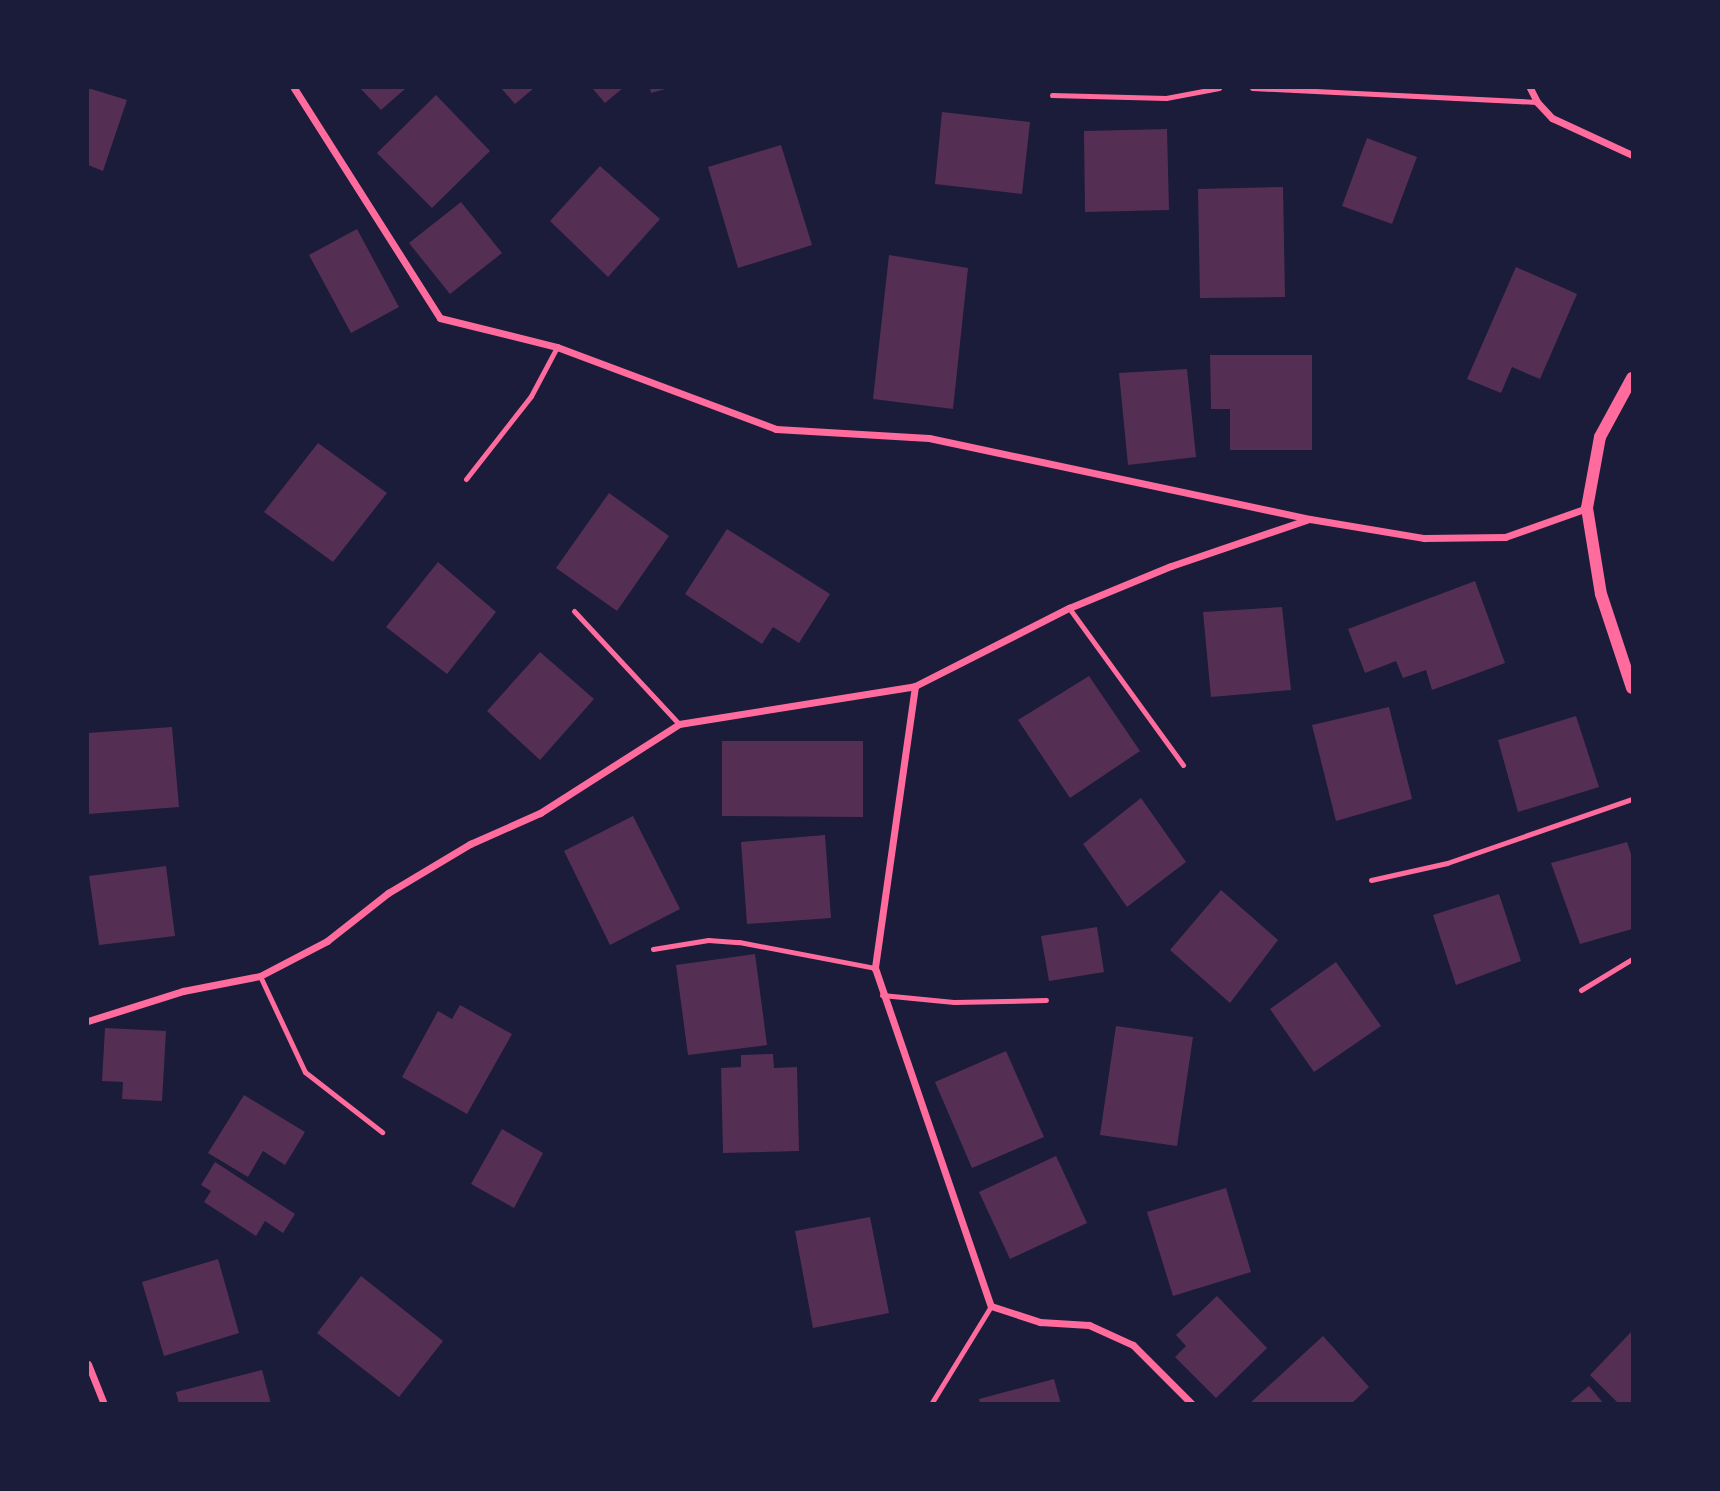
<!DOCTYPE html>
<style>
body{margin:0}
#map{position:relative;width:1720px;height:1491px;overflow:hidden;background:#1b1b3a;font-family:"Varela Round",sans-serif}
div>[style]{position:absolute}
.building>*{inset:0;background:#542f53}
.service>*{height:5px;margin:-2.5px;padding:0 2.5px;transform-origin:2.5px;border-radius:2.5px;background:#ff6b9d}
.minor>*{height:7px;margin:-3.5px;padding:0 3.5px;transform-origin:3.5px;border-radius:3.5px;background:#ff6b9d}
.tertiary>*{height:12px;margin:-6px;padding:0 6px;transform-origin:6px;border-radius:6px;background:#ff6b9d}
span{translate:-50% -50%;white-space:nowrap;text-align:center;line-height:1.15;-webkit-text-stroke:5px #1b1b3a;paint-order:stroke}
.frame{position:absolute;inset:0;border:89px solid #1b1b3a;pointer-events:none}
</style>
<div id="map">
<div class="building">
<i style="clip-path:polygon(88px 88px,127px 100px,103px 171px,88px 165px)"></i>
<i style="clip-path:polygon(360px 88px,406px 88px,381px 110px)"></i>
<i style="clip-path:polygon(501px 88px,534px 88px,515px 104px)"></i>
<i style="clip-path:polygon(592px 88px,623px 88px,605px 103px)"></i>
<i style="clip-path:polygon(650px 88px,669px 88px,651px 93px)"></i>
<i style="clip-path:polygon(436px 95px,490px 151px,432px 208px,377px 153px)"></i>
<i style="clip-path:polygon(942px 112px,1030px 122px,1022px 194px,935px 184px)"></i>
<i style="clip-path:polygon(1167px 129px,1169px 210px,1085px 212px,1084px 131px)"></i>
<i style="clip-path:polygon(1367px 138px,1417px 157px,1392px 224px,1342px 206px)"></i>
<i style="clip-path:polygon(781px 145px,812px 245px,738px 268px,708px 167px)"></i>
<i style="clip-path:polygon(600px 166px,660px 219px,608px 277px,550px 221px)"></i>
<i style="clip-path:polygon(1283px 187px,1285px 297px,1200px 298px,1198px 189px)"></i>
<i style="clip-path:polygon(461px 202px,502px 253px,450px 294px,409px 243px)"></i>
<i style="clip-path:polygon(357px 229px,399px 307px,351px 333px,309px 255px)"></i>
<i style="clip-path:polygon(889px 255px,968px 268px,953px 409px,873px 399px)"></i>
<i style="clip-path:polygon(1516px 267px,1577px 294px,1540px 379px,1512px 367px,1501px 393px,1467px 379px)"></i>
<i style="clip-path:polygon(1210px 355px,1312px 355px,1312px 450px,1230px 450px,1230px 409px,1211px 409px)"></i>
<i style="clip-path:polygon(1187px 369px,1196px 457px,1128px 465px,1119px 373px)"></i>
<i style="clip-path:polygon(318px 443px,387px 493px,333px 562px,264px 512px)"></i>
<i style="clip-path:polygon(609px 493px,669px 536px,617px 611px,556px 568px)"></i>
<i style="clip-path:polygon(727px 529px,830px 594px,799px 643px,773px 627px,762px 644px,685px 594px)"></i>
<i style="clip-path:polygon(438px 562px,496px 612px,447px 674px,386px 627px)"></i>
<i style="clip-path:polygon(1475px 581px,1505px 663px,1432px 690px,1426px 670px,1403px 678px,1396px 661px,1365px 673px,1348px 629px)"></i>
<i style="clip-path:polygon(1282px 607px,1291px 690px,1211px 697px,1203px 612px)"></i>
<i style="clip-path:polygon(540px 652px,594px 699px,540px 760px,487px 711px)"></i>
<i style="clip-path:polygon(1089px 676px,1140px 751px,1070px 798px,1018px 720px)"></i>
<i style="clip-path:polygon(1389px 707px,1412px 799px,1336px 821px,1312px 725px)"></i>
<i style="clip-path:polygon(1576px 716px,1599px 787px,1518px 812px,1498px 740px)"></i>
<i style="clip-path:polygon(172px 727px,179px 807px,88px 814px,88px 733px)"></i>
<i style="clip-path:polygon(722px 741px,863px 741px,863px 817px,722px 816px)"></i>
<i style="clip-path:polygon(1141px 798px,1186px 862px,1127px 907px,1083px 844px)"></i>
<i style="clip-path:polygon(633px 816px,680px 909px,610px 945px,564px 851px)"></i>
<i style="clip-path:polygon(825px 835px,831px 918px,747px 924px,741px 842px)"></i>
<i style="clip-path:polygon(1627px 842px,1632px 857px,1632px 929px,1580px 944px,1551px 863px)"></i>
<i style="clip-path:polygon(166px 866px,175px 936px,99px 945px,89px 876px)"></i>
<i style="clip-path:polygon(1221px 890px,1278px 940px,1230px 1003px,1170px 950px)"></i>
<i style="clip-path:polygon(1499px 894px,1521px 961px,1456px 985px,1433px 915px)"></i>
<i style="clip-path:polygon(1097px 927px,1104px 972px,1049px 981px,1041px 936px)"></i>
<i style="clip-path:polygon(755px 954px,767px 1045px,688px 1055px,676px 965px)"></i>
<i style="clip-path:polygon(1336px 962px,1381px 1026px,1314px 1072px,1270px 1009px)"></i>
<i style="clip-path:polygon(460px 1005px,512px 1034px,467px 1114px,402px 1077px,438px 1011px,452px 1019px)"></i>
<i style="clip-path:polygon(1116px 1026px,1193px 1037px,1177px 1146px,1100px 1135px)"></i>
<i style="clip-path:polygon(105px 1028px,166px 1031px,162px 1101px,122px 1099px,123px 1082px,102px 1081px)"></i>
<i style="clip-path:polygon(1006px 1051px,1044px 1137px,972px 1168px,935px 1082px)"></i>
<i style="clip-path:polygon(773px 1054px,774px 1068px,797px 1067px,799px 1151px,723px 1153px,721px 1068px,741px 1067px,741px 1055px)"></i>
<i style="clip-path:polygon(244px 1095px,305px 1132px,285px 1165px,263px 1151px,248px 1177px,208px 1153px)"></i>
<i style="clip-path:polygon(502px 1129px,543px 1153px,514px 1208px,471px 1184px)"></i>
<i style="clip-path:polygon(1056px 1156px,1087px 1223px,1010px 1259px,979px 1192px)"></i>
<i style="clip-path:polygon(215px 1162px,295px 1214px,283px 1233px,265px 1221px,256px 1236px,204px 1202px,211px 1191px,201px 1185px)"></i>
<i style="clip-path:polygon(1226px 1188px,1251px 1272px,1173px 1296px,1147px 1212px)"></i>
<i style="clip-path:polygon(870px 1217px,889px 1313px,813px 1328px,795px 1231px)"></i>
<i style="clip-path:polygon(218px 1259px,239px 1333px,164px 1356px,142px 1282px)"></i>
<i style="clip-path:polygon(361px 1276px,443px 1341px,399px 1397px,317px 1333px)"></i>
<i style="clip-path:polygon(1217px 1296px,1267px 1348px,1216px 1398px,1175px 1357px,1186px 1346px,1176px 1335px)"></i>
<i style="clip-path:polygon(1632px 1331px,1632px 1404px,1619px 1404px,1590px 1375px)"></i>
<i style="clip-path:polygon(1323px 1336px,1369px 1387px,1351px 1404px,1249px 1404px)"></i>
<i style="clip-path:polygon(262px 1370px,271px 1404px,179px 1404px,176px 1392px)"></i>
<i style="clip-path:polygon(1054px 1379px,1061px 1404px,980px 1404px,979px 1399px)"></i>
<i style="clip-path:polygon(1589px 1386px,1604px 1404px,1568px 1404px)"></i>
</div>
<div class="service">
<i style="left:1252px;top:88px;width:285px;rotate:2.8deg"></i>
<i style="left:1052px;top:95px;width:114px;rotate:1.5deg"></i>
<i style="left:1166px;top:98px;width:54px;rotate:-10.7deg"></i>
<i style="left:466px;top:479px;width:105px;rotate:-51.9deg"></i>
<i style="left:531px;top:396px;width:55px;rotate:-62deg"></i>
<i style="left:1069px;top:608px;width:194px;rotate:54deg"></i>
<i style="left:574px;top:611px;width:154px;rotate:47.1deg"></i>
<i style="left:1371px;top:880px;width:78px;rotate:-12.6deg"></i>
<i style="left:1447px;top:863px;width:196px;rotate:-19.1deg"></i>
<i style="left:653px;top:949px;width:56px;rotate:-9.3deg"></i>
<i style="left:708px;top:940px;width:31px;rotate:4deg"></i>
<i style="left:739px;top:942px;width:138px;rotate:10.8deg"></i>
<i style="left:260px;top:976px;width:106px;rotate:64.9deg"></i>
<i style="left:305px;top:1072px;width:98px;rotate:37.9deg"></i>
<i style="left:1581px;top:990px;width:60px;rotate:-31.3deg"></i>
<i style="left:882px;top:995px;width:72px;rotate:5.6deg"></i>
<i style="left:954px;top:1002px;width:92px;rotate:-1.2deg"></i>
<i style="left:931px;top:1404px;width:115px;rotate:-58.5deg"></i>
</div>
<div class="minor">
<i style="left:294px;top:88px;width:272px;rotate:57.6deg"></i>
<i style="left:440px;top:318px;width:121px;rotate:13.9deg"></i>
<i style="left:557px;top:347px;width:234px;rotate:20.5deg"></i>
<i style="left:776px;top:429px;width:153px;rotate:3.4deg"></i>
<i style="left:929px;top:438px;width:390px;rotate:12deg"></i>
<i style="left:1310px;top:519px;width:116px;rotate:9.5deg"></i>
<i style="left:1424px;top:538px;width:81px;rotate:-0.7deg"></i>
<i style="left:1505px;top:537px;width:87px;rotate:-19.5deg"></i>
<i style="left:1530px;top:88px;width:16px;rotate:63deg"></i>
<i style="left:1537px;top:102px;width:22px;rotate:47deg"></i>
<i style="left:1552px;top:118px;width:88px;rotate:24.8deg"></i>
<i style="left:915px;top:686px;width:285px;rotate:98.1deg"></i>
<i style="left:875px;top:968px;width:357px;rotate:71.1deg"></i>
<i style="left:991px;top:1306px;width:52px;rotate:18.1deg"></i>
<i style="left:1040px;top:1322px;width:49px;rotate:3.5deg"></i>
<i style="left:1089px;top:1325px;width:48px;rotate:24.4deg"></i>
<i style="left:1133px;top:1345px;width:83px;rotate:45deg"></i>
<i style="left:88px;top:1021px;width:100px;rotate:-17.5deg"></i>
<i style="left:183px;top:991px;width:78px;rotate:-11deg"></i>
<i style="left:260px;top:976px;width:76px;rotate:-27.6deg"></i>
<i style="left:327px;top:941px;width:78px;rotate:-38.2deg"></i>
<i style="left:388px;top:893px;width:96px;rotate:-30.9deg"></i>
<i style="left:470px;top:844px;width:77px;rotate:-23.9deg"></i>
<i style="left:540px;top:813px;width:165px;rotate:-32.6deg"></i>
<i style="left:679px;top:724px;width:239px;rotate:-9.1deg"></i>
<i style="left:915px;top:686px;width:173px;rotate:-26.9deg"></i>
<i style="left:1069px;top:608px;width:110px;rotate:-22.4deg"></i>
<i style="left:1171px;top:566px;width:146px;rotate:-18.8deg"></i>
<i style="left:88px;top:1364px;width:43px;rotate:68.2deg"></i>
</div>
<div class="tertiary">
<i style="left:1632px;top:378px;width:67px;rotate:118.5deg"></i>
<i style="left:1600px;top:437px;width:72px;rotate:100.4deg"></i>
<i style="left:1587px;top:508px;width:87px;rotate:80.8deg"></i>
<i style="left:1601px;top:594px;width:99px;rotate:71.7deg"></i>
</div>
<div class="frame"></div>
</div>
